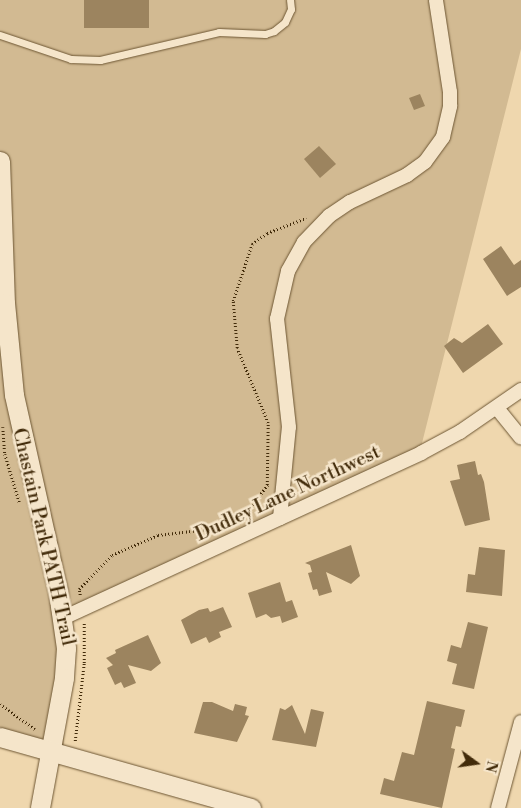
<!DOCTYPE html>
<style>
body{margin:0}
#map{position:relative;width:521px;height:808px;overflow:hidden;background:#efd7ae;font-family:"Libre Bodoni",serif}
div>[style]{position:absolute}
.green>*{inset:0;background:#d2ba92}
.building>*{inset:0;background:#9c845f}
.path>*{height:2.5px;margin-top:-1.25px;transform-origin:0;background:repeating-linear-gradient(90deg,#422b0a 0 1px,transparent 0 3.5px)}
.roads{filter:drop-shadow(0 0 1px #6d5633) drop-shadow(0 0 1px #6d5633)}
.lane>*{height:7px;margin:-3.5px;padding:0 3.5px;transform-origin:3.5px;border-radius:3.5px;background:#f5e5ca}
.street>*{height:14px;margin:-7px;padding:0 7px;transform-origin:7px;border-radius:7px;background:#f5e5ca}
.secondary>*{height:19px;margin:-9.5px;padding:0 9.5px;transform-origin:9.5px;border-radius:9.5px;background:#f5e5ca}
span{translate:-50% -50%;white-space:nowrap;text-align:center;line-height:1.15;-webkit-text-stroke:5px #f5e5ca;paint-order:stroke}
.street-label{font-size:19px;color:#422b0a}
.north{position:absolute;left:451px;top:738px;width:50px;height:50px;-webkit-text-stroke:4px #f5e5ca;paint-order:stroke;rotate:104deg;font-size:14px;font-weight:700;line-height:20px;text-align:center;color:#422b0a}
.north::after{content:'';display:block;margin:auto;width:18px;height:22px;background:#422b0a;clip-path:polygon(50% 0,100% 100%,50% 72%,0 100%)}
</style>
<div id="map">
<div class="green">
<i style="clip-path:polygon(0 0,521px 0,521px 49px,419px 455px,64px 614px,64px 751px,0 734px)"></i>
</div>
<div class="building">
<i style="clip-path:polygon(84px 0,149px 0,149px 28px,84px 28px)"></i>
<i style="clip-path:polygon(420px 94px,425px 106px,414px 110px,409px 98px)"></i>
<i style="clip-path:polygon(319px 146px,336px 164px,320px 178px,304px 159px)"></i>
<i style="clip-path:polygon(501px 246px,514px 265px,521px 260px,521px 287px,507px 296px,483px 259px)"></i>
<i style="clip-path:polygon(488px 324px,503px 344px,463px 373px,444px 346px,454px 338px,462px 343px)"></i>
<i style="clip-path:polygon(475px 461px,478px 475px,481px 474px,484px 482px,490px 520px,465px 526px,450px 481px,460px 479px,457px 465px)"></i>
<i style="clip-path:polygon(351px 545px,360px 576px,351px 584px,326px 572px,332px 592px,319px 596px,317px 589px,313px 590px,308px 573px,312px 572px,310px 565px,305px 563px)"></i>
<i style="clip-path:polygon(479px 547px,505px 550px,502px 596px,466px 592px,468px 574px,475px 575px)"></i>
<i style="clip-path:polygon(280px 582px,286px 602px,292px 600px,298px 617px,282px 623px,280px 616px,271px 618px,266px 614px,256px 618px,248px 593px)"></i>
<i style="clip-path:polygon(223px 607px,232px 627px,219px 632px,221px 637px,209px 643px,206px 637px,191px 644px,181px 620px,199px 610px,208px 608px,210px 612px)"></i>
<i style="clip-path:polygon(468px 622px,488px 627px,474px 689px,452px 684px,457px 664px,447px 661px,451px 645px,461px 648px)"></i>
<i style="clip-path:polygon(148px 635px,161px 663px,151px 671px,128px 665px,136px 683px,124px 688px,121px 682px,115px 685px,107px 668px,113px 665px,106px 658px,116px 653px,115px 650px)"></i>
<i style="clip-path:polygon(427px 701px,465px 710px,461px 727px,456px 726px,451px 748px,455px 749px,442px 808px,380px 794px,384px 778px,394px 781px,402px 752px,414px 755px)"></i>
<i style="clip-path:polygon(203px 702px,212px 702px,233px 711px,235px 704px,247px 707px,245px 715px,249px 716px,237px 742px,194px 733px)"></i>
<i style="clip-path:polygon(292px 705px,305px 734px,311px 709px,324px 712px,316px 747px,272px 740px,280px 708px,285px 710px)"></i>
</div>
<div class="path">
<i style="left:3px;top:427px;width:27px;rotate:86deg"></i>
<i style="left:5px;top:454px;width:52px;rotate:73.3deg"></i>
<i style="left:80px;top:595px;width:6px;rotate:-99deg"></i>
<i style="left:79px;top:589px;width:47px;rotate:-45.9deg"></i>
<i style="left:112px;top:555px;width:50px;rotate:-23.5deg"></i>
<i style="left:158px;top:535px;width:59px;rotate:-6.8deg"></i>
<i style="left:217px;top:528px;width:30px;rotate:-24deg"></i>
<i style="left:244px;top:516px;width:39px;rotate:-53deg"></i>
<i style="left:267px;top:485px;width:62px;rotate:-89.1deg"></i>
<i style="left:268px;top:423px;width:81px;rotate:-112.5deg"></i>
<i style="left:237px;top:348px;width:47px;rotate:-94.9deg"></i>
<i style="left:233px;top:301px;width:60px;rotate:-71.6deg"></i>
<i style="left:252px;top:244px;width:19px;rotate:-36deg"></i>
<i style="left:267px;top:233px;width:42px;rotate:-21deg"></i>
<i style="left:0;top:704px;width:43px;rotate:35.5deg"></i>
<i style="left:75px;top:741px;width:79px;rotate:-83.4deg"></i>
<i style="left:84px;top:663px;width:41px;rotate:-90deg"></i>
</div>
<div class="roads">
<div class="lane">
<i style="left:0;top:35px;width:75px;rotate:18.7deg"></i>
<i style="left:71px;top:59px;width:29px;rotate:2deg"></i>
<i style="left:100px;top:60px;width:122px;rotate:-13.2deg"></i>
<i style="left:219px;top:32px;width:46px;rotate:2.5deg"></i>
<i style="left:265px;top:34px;width:9px;rotate:-18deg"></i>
<i style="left:274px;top:31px;width:14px;rotate:-39deg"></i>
<i style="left:285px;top:22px;width:14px;rotate:-65deg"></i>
<i style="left:291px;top:9px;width:9px;rotate:-96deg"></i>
</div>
<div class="street">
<i style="left:497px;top:408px;width:38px;rotate:51deg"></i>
<i style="left:280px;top:518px;width:91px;rotate:-84.4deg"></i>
<i style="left:289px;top:427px;width:109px;rotate:-96.3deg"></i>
<i style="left:277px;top:319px;width:49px;rotate:-77.1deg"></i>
<i style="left:288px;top:271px;width:33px;rotate:-61deg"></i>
<i style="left:304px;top:242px;width:36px;rotate:-46deg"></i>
<i style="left:329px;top:216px;width:25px;rotate:-34deg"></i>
<i style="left:350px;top:202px;width:63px;rotate:-25.3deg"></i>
<i style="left:407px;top:175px;width:22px;rotate:-36deg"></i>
<i style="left:425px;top:162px;width:31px;rotate:-54deg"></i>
<i style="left:443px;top:137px;width:32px;rotate:-77deg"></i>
<i style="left:450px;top:106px;width:14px;rotate:-90deg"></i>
<i style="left:450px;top:92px;width:93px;rotate:-98.7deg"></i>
<i style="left:63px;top:618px;width:394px;rotate:-24.7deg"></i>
<i style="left:421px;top:453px;width:44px;rotate:-28.3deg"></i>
<i style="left:460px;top:432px;width:74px;rotate:-34.5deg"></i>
<i style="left:498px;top:808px;width:89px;rotate:-75deg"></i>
</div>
<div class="secondary">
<i style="left:0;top:161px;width:142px;rotate:88deg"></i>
<i style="left:5px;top:303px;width:92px;rotate:84.4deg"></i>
<i style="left:14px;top:395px;width:202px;rotate:77.4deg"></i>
<i style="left:58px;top:592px;width:57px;rotate:81.9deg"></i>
<i style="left:66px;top:648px;width:30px;rotate:94deg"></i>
<i style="left:64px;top:678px;width:132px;rotate:100.5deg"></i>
<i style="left:0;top:737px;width:261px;rotate:15.8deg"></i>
</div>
</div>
<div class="street-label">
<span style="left:288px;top:494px;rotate:-25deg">Dudley Lane Northwest</span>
<span style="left:43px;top:537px;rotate:77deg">Chastain Park PATH Trail</span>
</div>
<div class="north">N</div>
</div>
